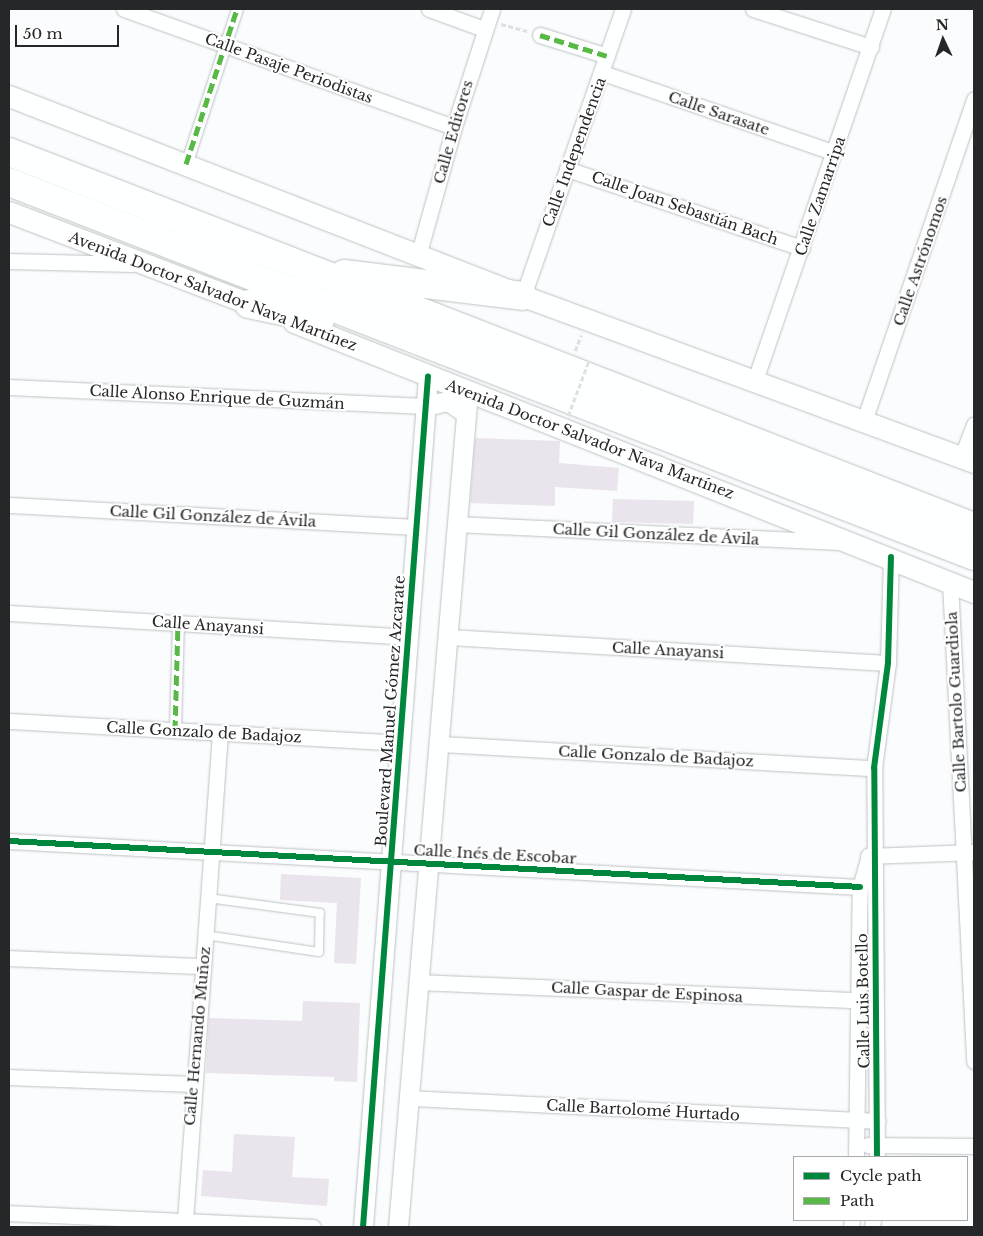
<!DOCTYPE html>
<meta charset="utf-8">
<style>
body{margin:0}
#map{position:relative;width:983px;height:1236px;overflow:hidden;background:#fafcfe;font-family:"Libre Baskerville",serif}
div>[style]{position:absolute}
.building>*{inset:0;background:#eae4ec}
.path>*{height:2.5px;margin-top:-1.25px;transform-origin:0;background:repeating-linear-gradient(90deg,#e0e0e0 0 5px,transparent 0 7.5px)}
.roads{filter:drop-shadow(0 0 1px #bfc1c3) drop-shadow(0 0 1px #bfc1c3)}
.service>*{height:8px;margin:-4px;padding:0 4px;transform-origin:4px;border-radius:4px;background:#feffff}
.pedestrian>*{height:11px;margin:-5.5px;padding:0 5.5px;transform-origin:5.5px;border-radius:5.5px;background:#feffff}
.minor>*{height:15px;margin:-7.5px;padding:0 7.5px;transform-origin:7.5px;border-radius:7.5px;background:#feffff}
.tertiary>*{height:19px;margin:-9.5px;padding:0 9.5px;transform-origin:9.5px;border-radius:9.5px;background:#feffff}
.secondary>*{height:21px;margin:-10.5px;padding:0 10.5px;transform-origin:10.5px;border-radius:10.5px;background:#feffff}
.motorway>*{height:28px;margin:-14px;padding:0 14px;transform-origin:14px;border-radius:14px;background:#feffff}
.path-bridge>*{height:2.5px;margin-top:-1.25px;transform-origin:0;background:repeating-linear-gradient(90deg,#e0e0e0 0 5px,transparent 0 7.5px)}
.quiet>*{height:5px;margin-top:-2.5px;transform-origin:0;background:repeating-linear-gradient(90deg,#58b947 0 10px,transparent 0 15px)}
.cycleway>*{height:6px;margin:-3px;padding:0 3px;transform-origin:3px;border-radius:3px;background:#00873e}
span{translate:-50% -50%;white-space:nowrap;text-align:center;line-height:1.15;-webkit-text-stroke:4px #fff;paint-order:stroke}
.street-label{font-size:15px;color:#262729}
.frame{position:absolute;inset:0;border:10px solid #262729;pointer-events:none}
.legend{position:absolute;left:793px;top:1156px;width:175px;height:65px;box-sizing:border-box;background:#fff;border:1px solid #a8a9a9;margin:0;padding:6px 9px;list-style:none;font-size:15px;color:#262729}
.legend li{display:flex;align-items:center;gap:10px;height:25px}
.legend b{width:25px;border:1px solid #a8a9a9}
.north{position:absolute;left:918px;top:15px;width:50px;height:50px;-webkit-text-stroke:4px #fff;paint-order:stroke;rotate:357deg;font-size:14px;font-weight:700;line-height:20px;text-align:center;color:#262729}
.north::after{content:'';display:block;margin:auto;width:18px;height:22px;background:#262729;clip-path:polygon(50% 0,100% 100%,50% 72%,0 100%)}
.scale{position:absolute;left:15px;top:25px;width:104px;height:22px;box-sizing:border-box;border:2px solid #262729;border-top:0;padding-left:6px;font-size:15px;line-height:18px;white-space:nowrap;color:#262729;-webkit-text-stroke:4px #fff;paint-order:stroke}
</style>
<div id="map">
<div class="building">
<i style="clip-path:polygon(475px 438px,560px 441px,559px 463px,619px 468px,617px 491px,555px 487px,555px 506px,470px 503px)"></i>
<i style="clip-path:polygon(613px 499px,694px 501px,693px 524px,612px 522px)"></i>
<i style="clip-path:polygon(281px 874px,361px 878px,356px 964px,334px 963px,337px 903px,280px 900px)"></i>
<i style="clip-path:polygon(303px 1001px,360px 1003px,357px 1082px,334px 1081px,334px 1077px,206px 1073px,209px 1018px,302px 1021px)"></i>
<i style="clip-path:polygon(234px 1134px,295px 1137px,292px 1177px,329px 1179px,327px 1206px,201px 1196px,203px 1170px,232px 1172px)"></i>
</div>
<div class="path">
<i style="left:501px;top:24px;width:27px;rotate:15deg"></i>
<i style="left:575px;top:351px;width:17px;rotate:-69deg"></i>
</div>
<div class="roads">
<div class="service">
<i style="left:205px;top:935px;width:115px;rotate:8.5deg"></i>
<i style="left:319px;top:952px;width:39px;rotate:-89deg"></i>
<i style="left:320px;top:913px;width:113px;rotate:-172.4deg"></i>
</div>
<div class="pedestrian">
<i style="left:186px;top:164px;width:163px;rotate:-71.8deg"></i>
<i style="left:175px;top:730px;width:107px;rotate:-88.4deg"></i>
</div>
<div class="minor">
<i style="left:124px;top:9px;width:350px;rotate:19.7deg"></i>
<i style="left:429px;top:9px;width:59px;rotate:20deg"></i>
<i style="left:753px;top:9px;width:124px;rotate:17.9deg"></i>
<i style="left:540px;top:35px;width:70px;rotate:17.4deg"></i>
<i style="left:603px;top:73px;width:245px;rotate:19deg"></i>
<i style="left:567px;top:169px;width:248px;rotate:18.6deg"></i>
<i style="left:418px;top:256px;width:134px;rotate:-74.4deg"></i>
<i style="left:454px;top:127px;width:124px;rotate:-72.1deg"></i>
<i style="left:9px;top:261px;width:123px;rotate:1.4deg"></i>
<i style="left:523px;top:296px;width:304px;rotate:-70.8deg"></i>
<i style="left:754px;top:383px;width:396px;rotate:-71deg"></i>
<i style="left:9px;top:387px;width:417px;rotate:2.6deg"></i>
<i style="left:864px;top:421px;width:340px;rotate:-71.1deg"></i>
<i style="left:962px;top:456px;width:34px;rotate:-69deg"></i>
<i style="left:9px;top:505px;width:409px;rotate:3.1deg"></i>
<i style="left:457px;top:524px;width:381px;rotate:2.7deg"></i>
<i style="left:950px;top:582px;width:480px;rotate:87.1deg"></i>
<i style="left:9px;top:613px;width:400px;rotate:3.4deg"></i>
<i style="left:448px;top:637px;width:441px;rotate:3.4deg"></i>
<i style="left:9px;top:721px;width:392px;rotate:3.2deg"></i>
<i style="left:439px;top:744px;width:436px;rotate:3.2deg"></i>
<i style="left:9px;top:841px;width:852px;rotate:3.09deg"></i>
<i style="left:868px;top:856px;width:106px;rotate:-2.2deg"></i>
<i style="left:9px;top:958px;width:193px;rotate:2.4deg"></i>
<i style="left:419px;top:982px;width:455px;rotate:2.4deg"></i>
<i style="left:9px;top:1077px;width:183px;rotate:2.2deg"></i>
<i style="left:409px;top:1098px;width:469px;rotate:2.8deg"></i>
<i style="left:868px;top:1145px;width:106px;rotate:0.5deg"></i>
<i style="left:856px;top:1157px;width:270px;rotate:-89.2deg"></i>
<i style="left:860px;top:887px;width:33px;rotate:-74deg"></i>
<i style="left:877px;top:1157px;width:389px;rotate:-90.4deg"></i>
<i style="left:874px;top:768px;width:106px;rotate:-82.4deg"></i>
<i style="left:888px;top:663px;width:106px;rotate:-88.4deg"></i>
<i style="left:9px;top:1213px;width:304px;rotate:2.6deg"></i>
<i style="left:185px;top:1221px;width:489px;rotate:-85.9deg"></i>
<i style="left:851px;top:1227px;width:7px;rotate:-82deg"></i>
<i style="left:872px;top:1227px;width:7px;rotate:-82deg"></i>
</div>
<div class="tertiary">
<i style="left:426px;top:406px;width:23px;rotate:-13deg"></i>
<i style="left:448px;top:401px;width:22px;rotate:34deg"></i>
<i style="left:363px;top:1227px;width:853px;rotate:-85.63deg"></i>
<i style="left:398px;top:1227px;width:839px;rotate:-85.21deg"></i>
</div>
<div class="secondary">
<i style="left:9px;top:96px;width:552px;rotate:21.26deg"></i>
<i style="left:523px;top:296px;width:481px;rotate:20.2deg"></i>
<i style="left:9px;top:212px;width:272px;rotate:20.9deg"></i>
<i style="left:294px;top:322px;width:732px;rotate:21.66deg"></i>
</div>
<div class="motorway">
<i style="left:9px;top:152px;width:1035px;rotate:21.24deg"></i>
<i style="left:9px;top:182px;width:1035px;rotate:21.18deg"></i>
<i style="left:344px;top:274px;width:180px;rotate:7deg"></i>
<i style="left:249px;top:304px;width:73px;rotate:11.9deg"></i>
</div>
</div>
<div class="path-bridge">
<i style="left:568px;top:416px;width:60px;rotate:-69.4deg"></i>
</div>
<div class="quiet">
<i style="left:540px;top:35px;width:70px;rotate:17.4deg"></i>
<i style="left:186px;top:164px;width:163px;rotate:-71.8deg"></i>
<i style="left:175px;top:730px;width:107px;rotate:-88.4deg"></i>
</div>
<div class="cycleway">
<i style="left:9px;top:841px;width:852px;rotate:3.09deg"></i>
<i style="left:877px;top:1157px;width:389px;rotate:-90.4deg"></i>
<i style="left:874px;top:768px;width:106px;rotate:-82.4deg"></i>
<i style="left:888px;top:663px;width:106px;rotate:-88.4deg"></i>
<i style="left:363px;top:1227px;width:853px;rotate:-85.63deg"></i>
</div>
<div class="street-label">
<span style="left:289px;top:68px;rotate:20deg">Calle Pasaje Periodistas</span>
<span style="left:719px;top:113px;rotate:19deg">Calle Sarasate</span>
<span style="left:453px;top:132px;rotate:-74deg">Calle Editores</span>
<span style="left:574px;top:152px;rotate:-70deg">Calle Independencia</span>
<span style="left:820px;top:196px;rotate:-71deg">Calle Zamarripa</span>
<span style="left:685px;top:208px;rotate:19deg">Calle Joan Sebastián Bach</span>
<span style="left:920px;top:261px;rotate:-71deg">Calle Astrónomos</span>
<span style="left:213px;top:291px;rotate:21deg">Avenida Doctor Salvador Nava Martínez</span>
<span style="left:217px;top:397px;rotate:3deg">Calle Alonso Enrique de Guzmán</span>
<span style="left:590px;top:439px;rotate:21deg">Avenida Doctor Salvador Nava Martínez</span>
<span style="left:213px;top:516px;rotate:3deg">Calle Gil González de Ávila</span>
<span style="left:656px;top:534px;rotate:3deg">Calle Gil González de Ávila</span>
<span style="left:208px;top:625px;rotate:4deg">Calle Anayansi</span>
<span style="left:668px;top:650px;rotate:3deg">Calle Anayansi</span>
<span style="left:956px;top:702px;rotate:-93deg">Calle Bartolo Guardiola</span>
<span style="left:390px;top:711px;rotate:-86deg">Boulevard Manuel Gómez Azcarate</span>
<span style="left:204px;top:732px;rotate:3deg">Calle Gonzalo de Badajoz</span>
<span style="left:656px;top:756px;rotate:3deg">Calle Gonzalo de Badajoz</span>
<span style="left:495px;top:854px;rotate:3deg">Calle Inés de Escobar</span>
<span style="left:647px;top:992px;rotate:3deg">Calle Gaspar de Espinosa</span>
<span style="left:863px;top:1001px;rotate:-91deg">Calle Luis Botello</span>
<span style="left:197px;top:1036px;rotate:-85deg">Calle Hernando Muñoz</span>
<span style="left:643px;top:1110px;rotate:3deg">Calle Bartolomé Hurtado</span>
</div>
<div class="frame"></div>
<ul class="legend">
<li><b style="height:6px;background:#00873e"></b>Cycle path</li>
<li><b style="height:6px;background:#58b947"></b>Path</li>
</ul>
<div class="north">N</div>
<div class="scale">50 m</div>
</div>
